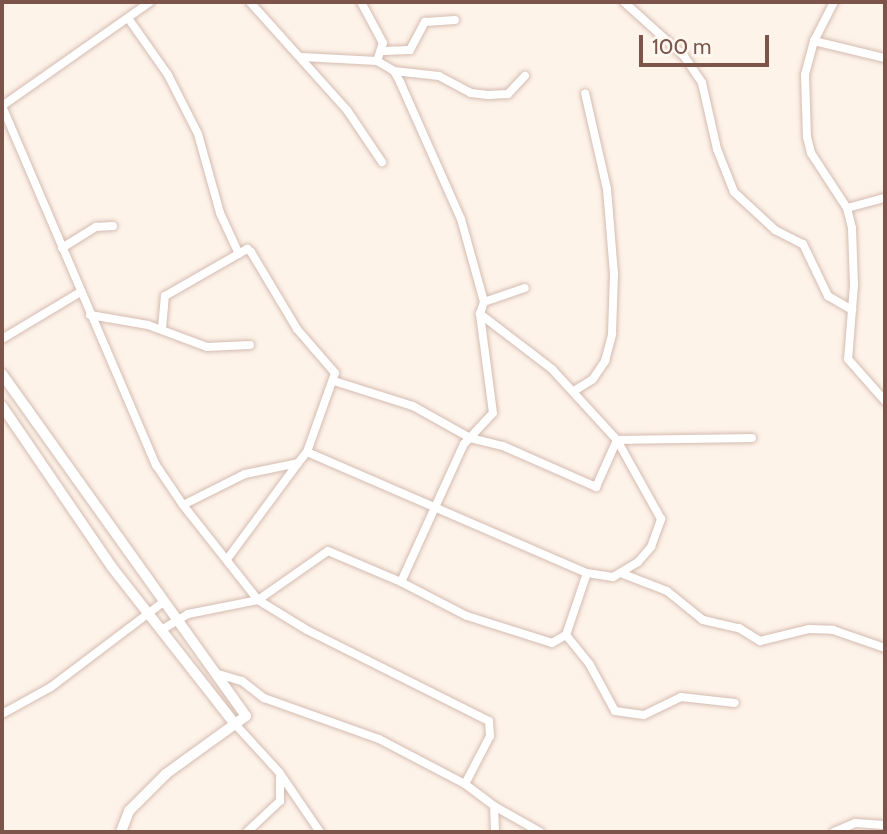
<!DOCTYPE html>
<style>
body{margin:0}
#map{position:relative;width:887px;height:834px;overflow:hidden;background:#fef3e9;font-family:Cabin,sans-serif}
div>[style]{position:absolute}
.roads{filter:drop-shadow(0 0 2px #d4bbb0) drop-shadow(0 0 2px #d4bbb0)}
.minor>*{height:8px;margin:-4px;padding:0 4px;transform-origin:4px;border-radius:4px;background:#fff}
.tertiary>*{height:10px;margin:-5px;padding:0 5px;transform-origin:5px;border-radius:5px;background:#fff}
span{translate:-50% -50%;white-space:nowrap;text-align:center;line-height:1.15;-webkit-text-stroke:5px #fff8f1;paint-order:stroke}
.frame{position:absolute;inset:0;border:4px solid #7c5449;pointer-events:none}
.scale{position:absolute;left:639px;top:35px;width:130px;height:32px;box-sizing:border-box;border:4px solid #7c5449;border-top:0;padding-left:9px;font-size:21px;line-height:24px;white-space:nowrap;color:#7c5449;-webkit-text-stroke:5px #fff8f1;paint-order:stroke}
</style>
<div id="map">
<div class="roads">
<div class="minor">
<i style="left:250px;top:2px;width:145px;rotate:48.1deg"></i>
<i style="left:347px;top:110px;width:63px;rotate:56.1deg"></i>
<i style="left:624px;top:2px;width:81px;rotate:42deg"></i>
<i style="left:684px;top:56px;width:32px;rotate:56deg"></i>
<i style="left:702px;top:83px;width:68px;rotate:77.2deg"></i>
<i style="left:717px;top:149px;width:46px;rotate:68.4deg"></i>
<i style="left:734px;top:192px;width:56px;rotate:42.8deg"></i>
<i style="left:775px;top:230px;width:31px;rotate:27deg"></i>
<i style="left:803px;top:244px;width:58px;rotate:64.3deg"></i>
<i style="left:828px;top:296px;width:28px;rotate:30deg"></i>
<i style="left:834px;top:2px;width:44px;rotate:117.1deg"></i>
<i style="left:814px;top:41px;width:35px;rotate:105deg"></i>
<i style="left:805px;top:75px;width:62px;rotate:88.2deg"></i>
<i style="left:807px;top:137px;width:16px;rotate:76deg"></i>
<i style="left:811px;top:153px;width:66px;rotate:56.8deg"></i>
<i style="left:847px;top:208px;width:21px;rotate:76deg"></i>
<i style="left:852px;top:228px;width:57px;rotate:88deg"></i>
<i style="left:854px;top:285px;width:74px;rotate:94.6deg"></i>
<i style="left:848px;top:359px;width:56px;rotate:48.6deg"></i>
<i style="left:128px;top:18px;width:70px;rotate:54.9deg"></i>
<i style="left:168px;top:75px;width:66px;rotate:63deg"></i>
<i style="left:198px;top:134px;width:82px;rotate:74.4deg"></i>
<i style="left:220px;top:213px;width:45px;rotate:65.1deg"></i>
<i style="left:814px;top:41px;width:73px;rotate:13.5deg"></i>
<i style="left:383px;top:51px;width:27px;rotate:-2deg"></i>
<i style="left:410px;top:50px;width:32px;rotate:-62deg"></i>
<i style="left:425px;top:22px;width:30px;rotate:-4deg"></i>
<i style="left:302px;top:57px;width:75px;rotate:3.1deg"></i>
<i style="left:377px;top:61px;width:19px;rotate:-72deg"></i>
<i style="left:383px;top:43px;width:47px;rotate:-118.2deg"></i>
<i style="left:377px;top:61px;width:20px;rotate:30deg"></i>
<i style="left:394px;top:71px;width:13px;rotate:61deg"></i>
<i style="left:400px;top:82px;width:150px;rotate:66deg"></i>
<i style="left:461px;top:219px;width:86px;rotate:74.5deg"></i>
<i style="left:394px;top:71px;width:45px;rotate:6.3deg"></i>
<i style="left:439px;top:76px;width:36px;rotate:28deg"></i>
<i style="left:471px;top:93px;width:17px;rotate:7deg"></i>
<i style="left:488px;top:95px;width:20px;rotate:-3deg"></i>
<i style="left:508px;top:94px;width:25px;rotate:-47deg"></i>
<i style="left:2px;top:106px;width:391px;rotate:66.8deg"></i>
<i style="left:156px;top:465px;width:48px;rotate:56deg"></i>
<i style="left:183px;top:505px;width:69px;rotate:-26.6deg"></i>
<i style="left:245px;top:474px;width:54px;rotate:-11.7deg"></i>
<i style="left:298px;top:463px;width:14px;rotate:-51deg"></i>
<i style="left:307px;top:452px;width:305px;rotate:23.4deg"></i>
<i style="left:587px;top:573px;width:26px;rotate:9deg"></i>
<i style="left:613px;top:577px;width:29px;rotate:-31deg"></i>
<i style="left:638px;top:562px;width:20px;rotate:-49deg"></i>
<i style="left:651px;top:547px;width:30px;rotate:-70deg"></i>
<i style="left:661px;top:519px;width:90px;rotate:-119.1deg"></i>
<i style="left:617px;top:440px;width:135px;rotate:-0.8deg"></i>
<i style="left:2px;top:106px;width:181px;rotate:-35.1deg"></i>
<i style="left:847px;top:208px;width:39px;rotate:-15deg"></i>
<i style="left:62px;top:248px;width:40px;rotate:-32deg"></i>
<i style="left:96px;top:227px;width:17px;rotate:-3deg"></i>
<i style="left:90px;top:315px;width:59px;rotate:9.8deg"></i>
<i style="left:148px;top:325px;width:63px;rotate:20.4deg"></i>
<i style="left:207px;top:347px;width:43px;rotate:-2.7deg"></i>
<i style="left:162px;top:329px;width:33px;rotate:-85deg"></i>
<i style="left:165px;top:296px;width:95px;rotate:-29.8deg"></i>
<i style="left:247px;top:249px;width:5px;rotate:37deg"></i>
<i style="left:251px;top:252px;width:90px;rotate:59.1deg"></i>
<i style="left:297px;top:329px;width:58px;rotate:49.2deg"></i>
<i style="left:335px;top:373px;width:84px;rotate:109.5deg"></i>
<i style="left:2px;top:339px;width:90px;rotate:-30.9deg"></i>
<i style="left:334px;top:381px;width:83px;rotate:17.6deg"></i>
<i style="left:413px;top:406px;width:65px;rotate:29.3deg"></i>
<i style="left:470px;top:438px;width:34px;rotate:14deg"></i>
<i style="left:503px;top:446px;width:102px;rotate:23.8deg"></i>
<i style="left:596px;top:487px;width:51px;rotate:-65.9deg"></i>
<i style="left:617px;top:440px;width:96px;rotate:-132.5deg"></i>
<i style="left:552px;top:369px;width:91px;rotate:-142.6deg"></i>
<i style="left:480px;top:314px;width:13px;rotate:-72deg"></i>
<i style="left:484px;top:302px;width:43px;rotate:-18.9deg"></i>
<i style="left:574px;top:391px;width:22px;rotate:-32deg"></i>
<i style="left:593px;top:379px;width:22px;rotate:-56deg"></i>
<i style="left:605px;top:361px;width:28px;rotate:-75deg"></i>
<i style="left:612px;top:334px;width:60px;rotate:-88.1deg"></i>
<i style="left:614px;top:274px;width:85px;rotate:-94.7deg"></i>
<i style="left:607px;top:189px;width:98px;rotate:-102.9deg"></i>
<i style="left:183px;top:505px;width:121px;rotate:51.7deg"></i>
<i style="left:258px;top:600px;width:85px;rotate:-35deg"></i>
<i style="left:328px;top:551px;width:79px;rotate:23deg"></i>
<i style="left:401px;top:582px;width:152px;rotate:-65.5deg"></i>
<i style="left:464px;top:444px;width:42px;rotate:-46.9deg"></i>
<i style="left:493px;top:413px;width:100px;rotate:-97.5deg"></i>
<i style="left:228px;top:558px;width:118px;rotate:-53.6deg"></i>
<i style="left:623px;top:574px;width:47px;rotate:21.1deg"></i>
<i style="left:667px;top:591px;width:46px;rotate:38.9deg"></i>
<i style="left:703px;top:620px;width:37px;rotate:13deg"></i>
<i style="left:739px;top:628px;width:25px;rotate:32deg"></i>
<i style="left:760px;top:641px;width:50px;rotate:-13.8deg"></i>
<i style="left:809px;top:629px;width:24px;rotate:2deg"></i>
<i style="left:833px;top:630px;width:55px;rotate:19.1deg"></i>
<i style="left:401px;top:582px;width:74px;rotate:27.3deg"></i>
<i style="left:467px;top:616px;width:89px;rotate:17.6deg"></i>
<i style="left:552px;top:643px;width:16px;rotate:-30deg"></i>
<i style="left:566px;top:635px;width:65px;rotate:-71.3deg"></i>
<i style="left:163px;top:629px;width:29px;rotate:-31deg"></i>
<i style="left:188px;top:614px;width:71px;rotate:-11.3deg"></i>
<i style="left:258px;top:600px;width:57px;rotate:31.5deg"></i>
<i style="left:307px;top:630px;width:203px;rotate:26.6deg"></i>
<i style="left:489px;top:721px;width:15px;rotate:86deg"></i>
<i style="left:490px;top:736px;width:54px;rotate:117.5deg"></i>
<i style="left:566px;top:635px;width:38px;rotate:51deg"></i>
<i style="left:590px;top:665px;width:52px;rotate:61.5deg"></i>
<i style="left:615px;top:711px;width:29px;rotate:8deg"></i>
<i style="left:644px;top:715px;width:41px;rotate:-25.9deg"></i>
<i style="left:681px;top:697px;width:54px;rotate:6.3deg"></i>
<i style="left:215px;top:673px;width:28px;rotate:17deg"></i>
<i style="left:242px;top:681px;width:28px;rotate:38deg"></i>
<i style="left:264px;top:698px;width:122px;rotate:19.6deg"></i>
<i style="left:379px;top:739px;width:97px;rotate:27.6deg"></i>
<i style="left:465px;top:784px;width:36px;rotate:37deg"></i>
<i style="left:2px;top:714px;width:56px;rotate:-28.9deg"></i>
<i style="left:51px;top:687px;width:139px;rotate:-37.1deg"></i>
<i style="left:235px;top:724px;width:65px;rotate:47.5deg"></i>
<i style="left:279px;top:772px;width:73px;rotate:55.7deg"></i>
<i style="left:247px;top:832px;width:45px;rotate:-43.2deg"></i>
<i style="left:280px;top:801px;width:24px;rotate:-90deg"></i>
<i style="left:495px;top:832px;width:26px;rotate:-92deg"></i>
<i style="left:494px;top:806px;width:53px;rotate:29.5deg"></i>
<i style="left:834px;top:832px;width:23px;rotate:-23deg"></i>
<i style="left:855px;top:823px;width:30px;rotate:4deg"></i>
</div>
<div class="tertiary">
<i style="left:2px;top:374px;width:420px;rotate:54.5deg"></i>
<i style="left:246px;top:716px;width:99px;rotate:144.1deg"></i>
<i style="left:166px;top:774px;width:52px;rotate:135deg"></i>
<i style="left:129px;top:811px;width:22px;rotate:111deg"></i>
<i style="left:2px;top:406px;width:194px;rotate:55.7deg"></i>
<i style="left:111px;top:566px;width:201px;rotate:51.9deg"></i>
</div>
</div>
<div class="frame"></div>
<div class="scale">100 m</div>
</div>
